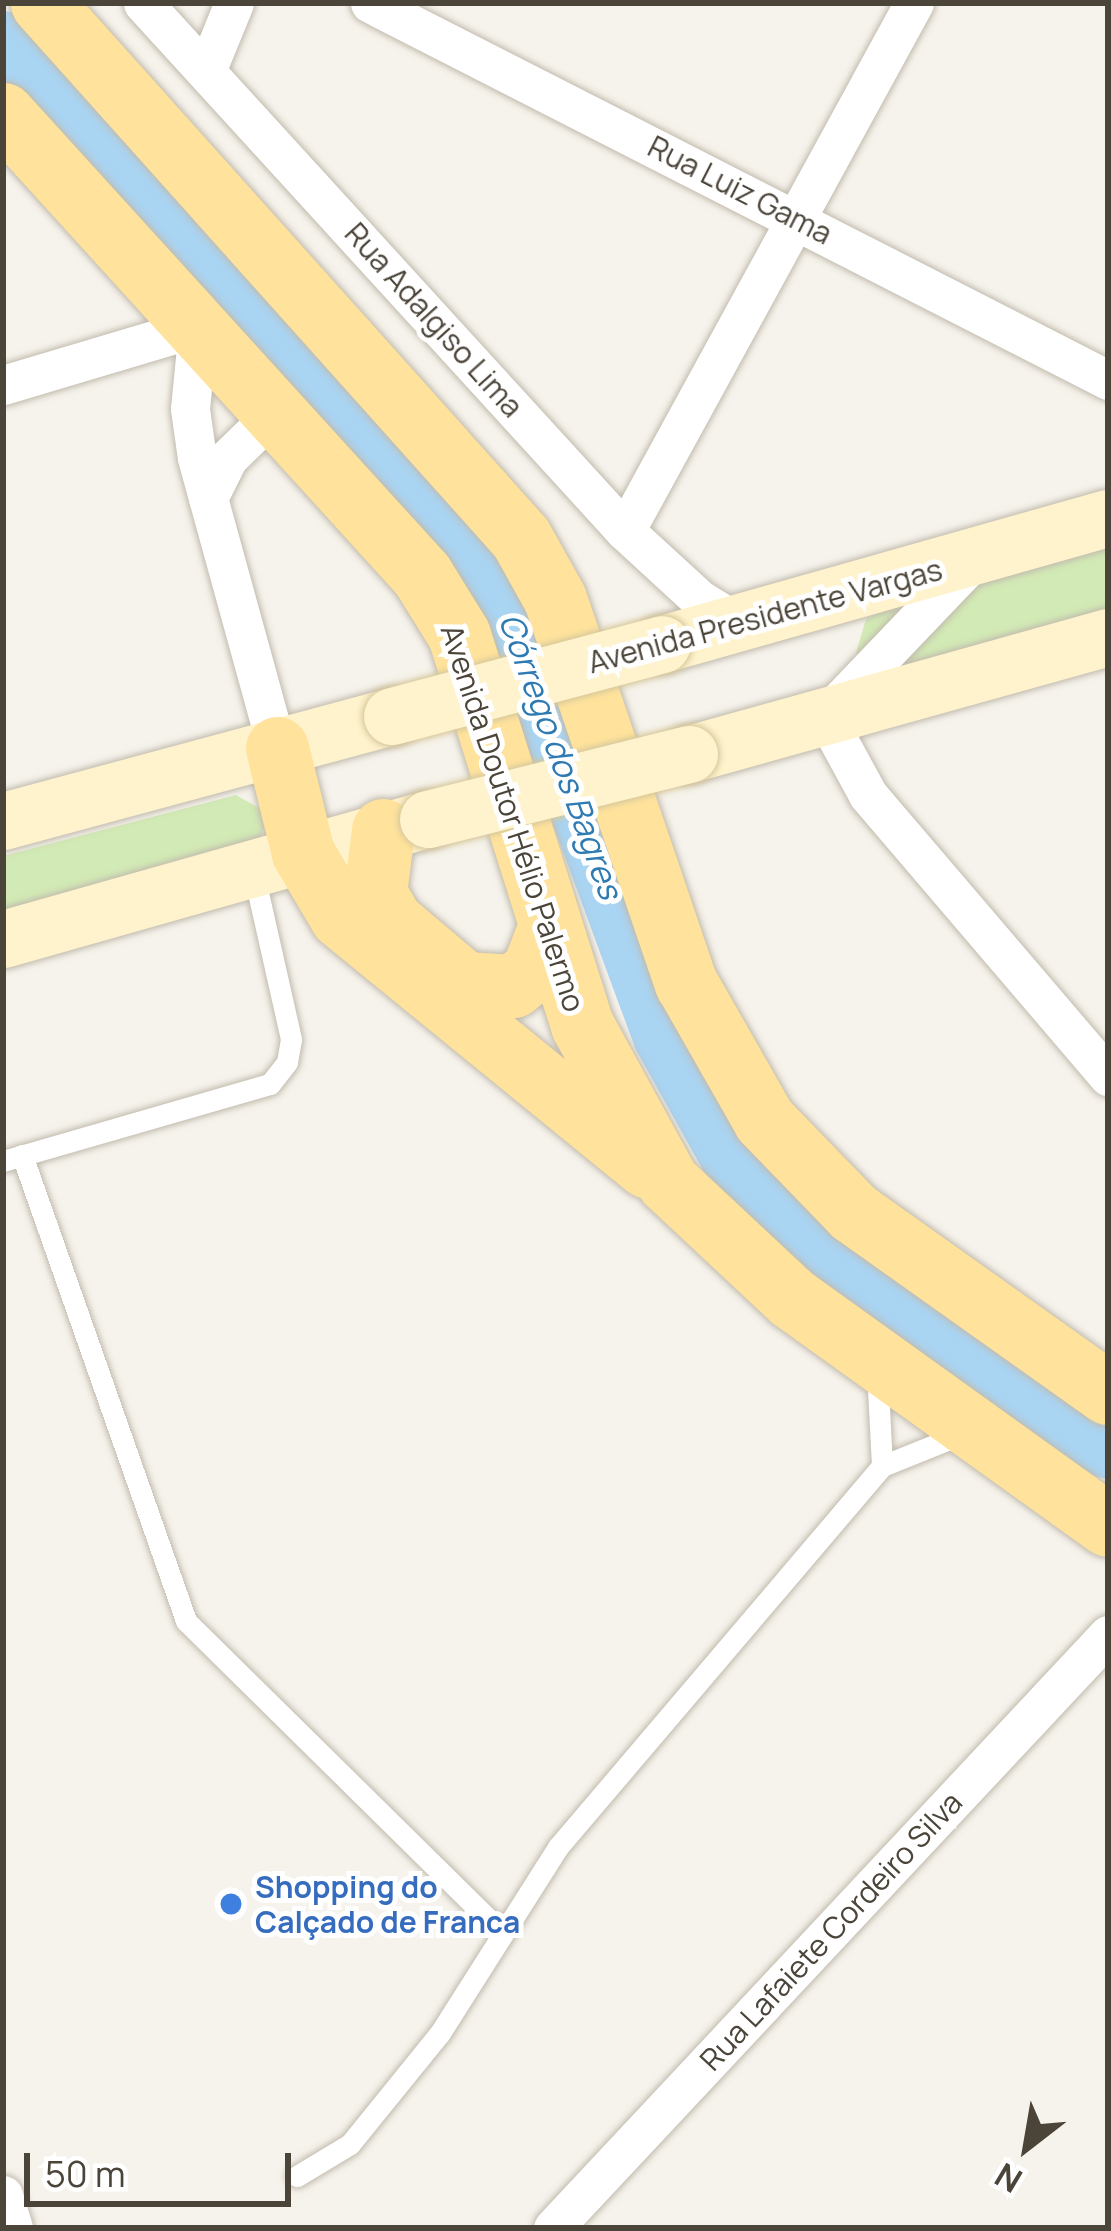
<!DOCTYPE html>
<meta charset="utf-8">
<style>
body{margin:0}
#map{position:relative;width:1111px;height:2231px;overflow:hidden;background:#f6f3ec;font-family:Manrope,sans-serif}
div>[style]{position:absolute}
.green>*{inset:0;background:#d2eab5}
.river>*{height:63px;margin:-31.5px;padding:0 31.5px;transform-origin:31.5px;border-radius:31.5px;background:#a9d4f2}
.roads{filter:drop-shadow(0 0 3px #c2bbae) drop-shadow(0 0 3px #c2bbae)}
.service>*{height:21px;margin:-10.5px;padding:0 10.5px;transform-origin:10.5px;border-radius:10.5px;background:#fff}
.minor>*{height:39px;margin:-19.5px;padding:0 19.5px;transform-origin:19.5px;border-radius:19.5px;background:#fff}
.secondary>*{height:57px;margin:-28.5px;padding:0 28.5px;transform-origin:28.5px;border-radius:28.5px;background:#fff3cd}
.primary>*{height:63px;margin:-31.5px;padding:0 31.5px;transform-origin:31.5px;border-radius:31.5px;background:#ffe39c}
.bridges{filter:drop-shadow(0 0 3px #d6c79b) drop-shadow(0 0 3px #d6c79b)}
.secondary-bridge>*{height:57px;margin:-28.5px;padding:0 28.5px;transform-origin:28.5px;border-radius:28.5px;background:#fff3cd}
.dots>*{width:33px;height:33px;translate:-50% -50%;box-sizing:border-box;border:6px solid #fff;border-radius:50%}
span{translate:-50% -50%;white-space:nowrap;text-align:center;line-height:1.15;-webkit-text-stroke:10px #fff;paint-order:stroke}
.street-label{font-size:30px;color:#4b4439}
.shop-label{font-size:30px;color:#366cbe;font-weight:700}
.left{translate:0 -50%;text-align:left}
.water-label{font-size:33px;color:#2e7ab2;font-style:italic}
.frame{position:absolute;inset:0;border:6px solid #4b4439;pointer-events:none}
.north{position:absolute;left:967px;top:2087px;width:120px;height:120px;-webkit-text-stroke:9px #fff;paint-order:stroke;rotate:211deg;font-size:33px;font-weight:700;line-height:48px;text-align:center;color:#4b4439}
.north::after{content:'';display:block;margin:auto;width:42px;height:54px;background:#4b4439;clip-path:polygon(50% 0,100% 100%,50% 72%,0 100%)}
.scale{position:absolute;left:24px;top:2153px;width:267px;height:54px;box-sizing:border-box;border:6px solid #4b4439;border-top:0;padding-left:15px;font-size:36px;line-height:42px;white-space:nowrap;color:#4b4439;-webkit-text-stroke:9px #fff;paint-order:stroke}
</style>
<div id="map">
<div class="green">
<i style="clip-path:polygon(1108px 529px,1108px 609px,885px 673px,856px 653px,866px 619px,977px 558px)"></i>
<i style="clip-path:polygon(236px 795px,259px 808px,265px 825px,258px 843px,3px 914px,3px 856px)"></i>
</div>
<div class="river">
<i style="left:3px;top:42px;width:735px;rotate:47.65deg"></i>
<i style="left:498px;top:585px;width:481px;rotate:69.8deg"></i>
<i style="left:664px;top:1036px;width:189px;rotate:60.9deg"></i>
<i style="left:756px;top:1201px;width:268px;rotate:37.4deg"></i>
<i style="left:969px;top:1364px;width:162px;rotate:30.8deg"></i>
</div>
<div class="roads">
<div class="service">
<i style="left:22px;top:1155px;width:494px;rotate:70.6deg"></i>
<i style="left:186px;top:1621px;width:445px;rotate:44.6deg"></i>
<i style="left:3px;top:1161px;width:278px;rotate:-16.1deg"></i>
<i style="left:270px;top:1084px;width:28px;rotate:-52deg"></i>
<i style="left:287px;top:1062px;width:23px;rotate:-80deg"></i>
<i style="left:291px;top:1039px;width:173px;rotate:-102.7deg"></i>
<i style="left:877px;top:1370px;width:96px;rotate:87deg"></i>
<i style="left:297px;top:2176px;width:62px;rotate:-31.1deg"></i>
<i style="left:350px;top:2144px;width:143px;rotate:-51deg"></i>
<i style="left:440px;top:2033px;width:220px;rotate:-57.6deg"></i>
<i style="left:558px;top:1847px;width:500px;rotate:-49.62deg"></i>
<i style="left:882px;top:1466px;width:88px;rotate:-21.9deg"></i>
</div>
<div class="minor">
<i style="left:143px;top:3px;width:715px;rotate:47.61deg"></i>
<i style="left:625px;top:531px;width:100px;rotate:42.6deg"></i>
<i style="left:699px;top:599px;width:46px;rotate:31.6deg"></i>
<i style="left:370px;top:3px;width:829px;rotate:27.06deg"></i>
<i style="left:207px;top:69px;width:71px;rotate:-67.8deg"></i>
<i style="left:3px;top:385px;width:203px;rotate:-16.6deg"></i>
<i style="left:198px;top:327px;width:82px;rotate:95.6deg"></i>
<i style="left:190px;top:409px;width:49px;rotate:81.9deg"></i>
<i style="left:197px;top:458px;width:301px;rotate:74.6deg"></i>
<i style="left:208px;top:498px;width:45px;rotate:-63.4deg"></i>
<i style="left:228px;top:458px;width:66px;rotate:-44.4deg"></i>
<i style="left:625px;top:531px;width:602px;rotate:-61.31deg"></i>
<i style="left:976px;top:558px;width:219px;rotate:133.7deg"></i>
<i style="left:825px;top:716px;width:90px;rotate:61.4deg"></i>
<i style="left:868px;top:795px;width:370px;rotate:49.5deg"></i>
<i style="left:3px;top:2195px;width:34px;rotate:73deg"></i>
<i style="left:553px;top:2228px;width:812px;rotate:-46.9deg"></i>
</div>
<div class="secondary">
<i style="left:662px;top:644px;width:463px;rotate:-15.8deg"></i>
<i style="left:689px;top:754px;width:435px;rotate:-15.6deg"></i>
<i style="left:3px;top:821px;width:403px;rotate:-15.1deg"></i>
<i style="left:3px;top:939px;width:440px;rotate:-15.8deg"></i>
</div>
<div class="primary">
<i style="left:42px;top:3px;width:718px;rotate:48.16deg"></i>
<i style="left:521px;top:538px;width:70px;rotate:60.9deg"></i>
<i style="left:555px;top:599px;width:406px;rotate:71.2deg"></i>
<i style="left:686px;top:983px;width:158px;rotate:60.3deg"></i>
<i style="left:764px;top:1120px;width:128px;rotate:45.9deg"></i>
<i style="left:853px;top:1212px;width:313px;rotate:35.4deg"></i>
<i style="left:3px;top:114px;width:623px;rotate:47.73deg"></i>
<i style="left:422px;top:575px;width:70px;rotate:58.3deg"></i>
<i style="left:459px;top:635px;width:409px;rotate:72.5deg"></i>
<i style="left:582px;top:1025px;width:179px;rotate:61.3deg"></i>
<i style="left:668px;top:1182px;width:170px;rotate:43.1deg"></i>
<i style="left:792px;top:1298px;width:389px;rotate:35.7deg"></i>
<i style="left:277px;top:748px;width:108px;rotate:76.1deg"></i>
<i style="left:303px;top:853px;width:74px;rotate:59.3deg"></i>
<i style="left:341px;top:917px;width:395px;rotate:39.2deg"></i>
<i style="left:383px;top:830px;width:64px;rotate:97.2deg"></i>
<i style="left:375px;top:893px;width:32px;rotate:60deg"></i>
<i style="left:391px;top:921px;width:96px;rotate:40.3deg"></i>
<i style="left:464px;top:983px;width:49px;rotate:3.5deg"></i>
<i style="left:513px;top:986px;width:26px;rotate:-39deg"></i>
<i style="left:533px;top:970px;width:40px;rotate:-69deg"></i>
</div>
</div>
<div class="bridges">
<div class="secondary-bridge">
<i style="left:392px;top:716px;width:279px;rotate:-14.9deg"></i>
<i style="left:428px;top:819px;width:269px;rotate:-14deg"></i>
</div>
</div>
<div class="dots">
<i style="left:231px;top:1904px;background:#3f7fe0"></i>
</div>
<div class="street-label">
<span style="left:740px;top:190px;rotate:27deg">Rua Luiz Gama</span>
<span style="left:434px;top:320px;rotate:48deg">Rua Adalgiso Lima</span>
<span style="left:765px;top:616px;rotate:-15deg">Avenida Presidente Vargas</span>
<span style="left:513px;top:818px;rotate:72deg">Avenida Doutor Hélio Palermo</span>
<span style="left:831px;top:1931px;rotate:-47deg">Rua Lafaiete Cordeiro Silva</span>
</div>
<div class="shop-label">
<span class="left" style="left:255px;top:1904px">Shopping do<br>Calçado de Franca</span>
</div>
<div class="water-label">
<span style="left:561px;top:756px;rotate:70deg">Córrego dos Bagres</span>
</div>
<div class="frame"></div>
<div class="north">N</div>
<div class="scale">50 m</div>
</div>
